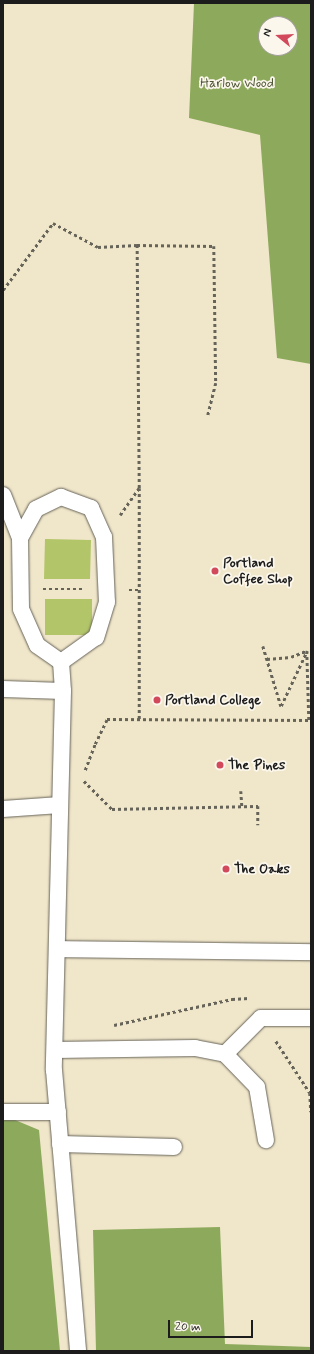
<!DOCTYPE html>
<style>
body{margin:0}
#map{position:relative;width:314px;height:1354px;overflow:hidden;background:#f0e6ca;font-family:Mynerve,sans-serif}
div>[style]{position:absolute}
.green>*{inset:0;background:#b2c568}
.forest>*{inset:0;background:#8daa5c}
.path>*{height:2.5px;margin-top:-1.25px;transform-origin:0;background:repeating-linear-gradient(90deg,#666359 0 3px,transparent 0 6px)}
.roads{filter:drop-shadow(0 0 1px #666359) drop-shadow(0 0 1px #666359)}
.service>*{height:16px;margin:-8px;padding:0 8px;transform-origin:8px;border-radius:8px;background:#fff}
.dots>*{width:11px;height:11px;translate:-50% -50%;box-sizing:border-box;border:2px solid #fbf7ec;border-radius:50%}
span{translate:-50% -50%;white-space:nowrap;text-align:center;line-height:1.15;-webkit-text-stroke:3.5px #fbf7ec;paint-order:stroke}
.park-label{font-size:14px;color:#505737}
.poi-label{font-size:14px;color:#1c1c1c;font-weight:700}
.left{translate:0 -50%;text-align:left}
.frame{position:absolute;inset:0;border:4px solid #1c1c1c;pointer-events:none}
.north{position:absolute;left:258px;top:16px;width:40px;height:40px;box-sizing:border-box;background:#fbf7ec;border:1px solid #a29f99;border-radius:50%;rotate:288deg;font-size:11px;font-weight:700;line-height:16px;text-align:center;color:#1c1c1c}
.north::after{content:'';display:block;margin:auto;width:14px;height:18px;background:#d1495b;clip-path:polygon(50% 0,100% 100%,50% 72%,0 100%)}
.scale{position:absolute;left:168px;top:1320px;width:85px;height:18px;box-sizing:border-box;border:2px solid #1c1c1c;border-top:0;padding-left:5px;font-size:12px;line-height:14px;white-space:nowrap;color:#1c1c1c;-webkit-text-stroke:3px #fbf7ec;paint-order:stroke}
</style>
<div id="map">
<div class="green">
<i style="clip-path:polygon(45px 539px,91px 540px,90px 579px,44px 579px)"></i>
<i style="clip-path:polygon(45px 599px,92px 599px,92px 635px,45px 635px)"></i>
</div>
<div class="forest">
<i style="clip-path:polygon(evenodd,194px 3px,311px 3px,311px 364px,277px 358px,260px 135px,189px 118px,194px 3px,266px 24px,290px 24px,290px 48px,266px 48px,266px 24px)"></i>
<i style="clip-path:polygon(3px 1115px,39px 1130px,60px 1351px,3px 1351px)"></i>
<i style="clip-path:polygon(220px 1227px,225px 1344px,311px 1347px,311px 1351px,96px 1351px,93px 1230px)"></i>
</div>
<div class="path">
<i style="left:3px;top:290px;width:84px;rotate:-53.3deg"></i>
<i style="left:53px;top:223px;width:51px;rotate:28.1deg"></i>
<i style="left:98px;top:247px;width:39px;rotate:-3deg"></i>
<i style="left:120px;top:515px;width:33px;rotate:-55deg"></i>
<i style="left:139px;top:488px;width:243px;rotate:-90.5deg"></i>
<i style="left:137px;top:245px;width:77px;rotate:0.7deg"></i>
<i style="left:214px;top:246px;width:137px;rotate:89.2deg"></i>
<i style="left:216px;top:383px;width:33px;rotate:104deg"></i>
<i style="left:43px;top:589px;width:41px"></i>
<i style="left:129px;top:590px;width:10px"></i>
<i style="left:263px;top:646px;width:63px;rotate:73.3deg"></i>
<i style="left:281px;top:706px;width:61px;rotate:-64.7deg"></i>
<i style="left:307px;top:651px;width:69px;rotate:88.3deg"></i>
<i style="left:267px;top:659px;width:24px;rotate:-5deg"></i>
<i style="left:291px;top:657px;width:16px;rotate:-22deg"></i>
<i style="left:139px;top:719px;width:231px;rotate:-90deg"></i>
<i style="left:85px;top:770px;width:28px;rotate:-69deg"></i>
<i style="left:95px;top:744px;width:28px;rotate:-64deg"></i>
<i style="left:107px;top:719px;width:204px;rotate:0.3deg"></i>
<i style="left:84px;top:781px;width:40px;rotate:45deg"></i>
<i style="left:112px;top:809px;width:146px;rotate:-1.2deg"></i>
<i style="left:258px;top:806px;width:19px;rotate:90deg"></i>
<i style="left:241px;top:791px;width:15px;rotate:86deg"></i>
<i style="left:114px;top:1025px;width:121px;rotate:-12.4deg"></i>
<i style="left:232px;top:999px;width:17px;rotate:-3deg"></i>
<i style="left:276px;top:1041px;width:62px;rotate:56.8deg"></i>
<i style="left:310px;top:1093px;width:19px;rotate:87deg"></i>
</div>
<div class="roads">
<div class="service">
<i style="left:3px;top:495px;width:46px;rotate:68.4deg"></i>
<i style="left:61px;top:497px;width:32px;rotate:20deg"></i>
<i style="left:91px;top:508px;width:32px;rotate:66deg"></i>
<i style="left:104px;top:537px;width:65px;rotate:87.4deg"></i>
<i style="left:107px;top:602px;width:37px;rotate:107deg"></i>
<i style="left:96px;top:637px;width:43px;rotate:144.5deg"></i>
<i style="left:61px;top:662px;width:29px;rotate:-145deg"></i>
<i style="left:37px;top:645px;width:39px;rotate:-114deg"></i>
<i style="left:21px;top:609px;width:71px;rotate:-90.8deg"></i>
<i style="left:20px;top:538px;width:33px;rotate:-61deg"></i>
<i style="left:36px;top:509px;width:28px;rotate:-26deg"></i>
<i style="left:61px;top:662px;width:29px;rotate:86deg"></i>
<i style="left:63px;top:691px;width:379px;rotate:91.4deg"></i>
<i style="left:54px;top:1070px;width:282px;rotate:85.1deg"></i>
<i style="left:3px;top:689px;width:60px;rotate:1.9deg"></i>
<i style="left:3px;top:809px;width:57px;rotate:-4deg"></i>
<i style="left:57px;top:949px;width:254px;rotate:0.7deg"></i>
<i style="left:55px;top:1050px;width:140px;rotate:-0.8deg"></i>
<i style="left:195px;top:1048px;width:31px;rotate:11deg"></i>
<i style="left:225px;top:1054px;width:46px;rotate:45.9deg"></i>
<i style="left:257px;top:1087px;width:54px;rotate:80.4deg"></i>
<i style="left:225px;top:1054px;width:51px;rotate:-45deg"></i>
<i style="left:261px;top:1018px;width:50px"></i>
<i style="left:3px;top:1112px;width:55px"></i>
<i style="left:60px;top:1144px;width:114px;rotate:1.5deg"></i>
</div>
</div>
<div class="dots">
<i style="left:215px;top:571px;background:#d1495b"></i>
<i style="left:157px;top:700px;background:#d1495b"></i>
<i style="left:220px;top:765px;background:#d1495b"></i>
<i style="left:226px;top:869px;background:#d1495b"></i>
</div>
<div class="park-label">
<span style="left:237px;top:83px">Harlow Wood</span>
</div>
<div class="poi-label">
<span class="left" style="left:223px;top:571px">Portland<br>Coffee Shop</span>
<span class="left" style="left:165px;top:700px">Portland College</span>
<span class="left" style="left:228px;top:765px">The Pines</span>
<span class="left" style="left:234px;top:869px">The Oaks</span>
</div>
<div class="frame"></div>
<div class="north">N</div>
<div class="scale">20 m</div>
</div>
